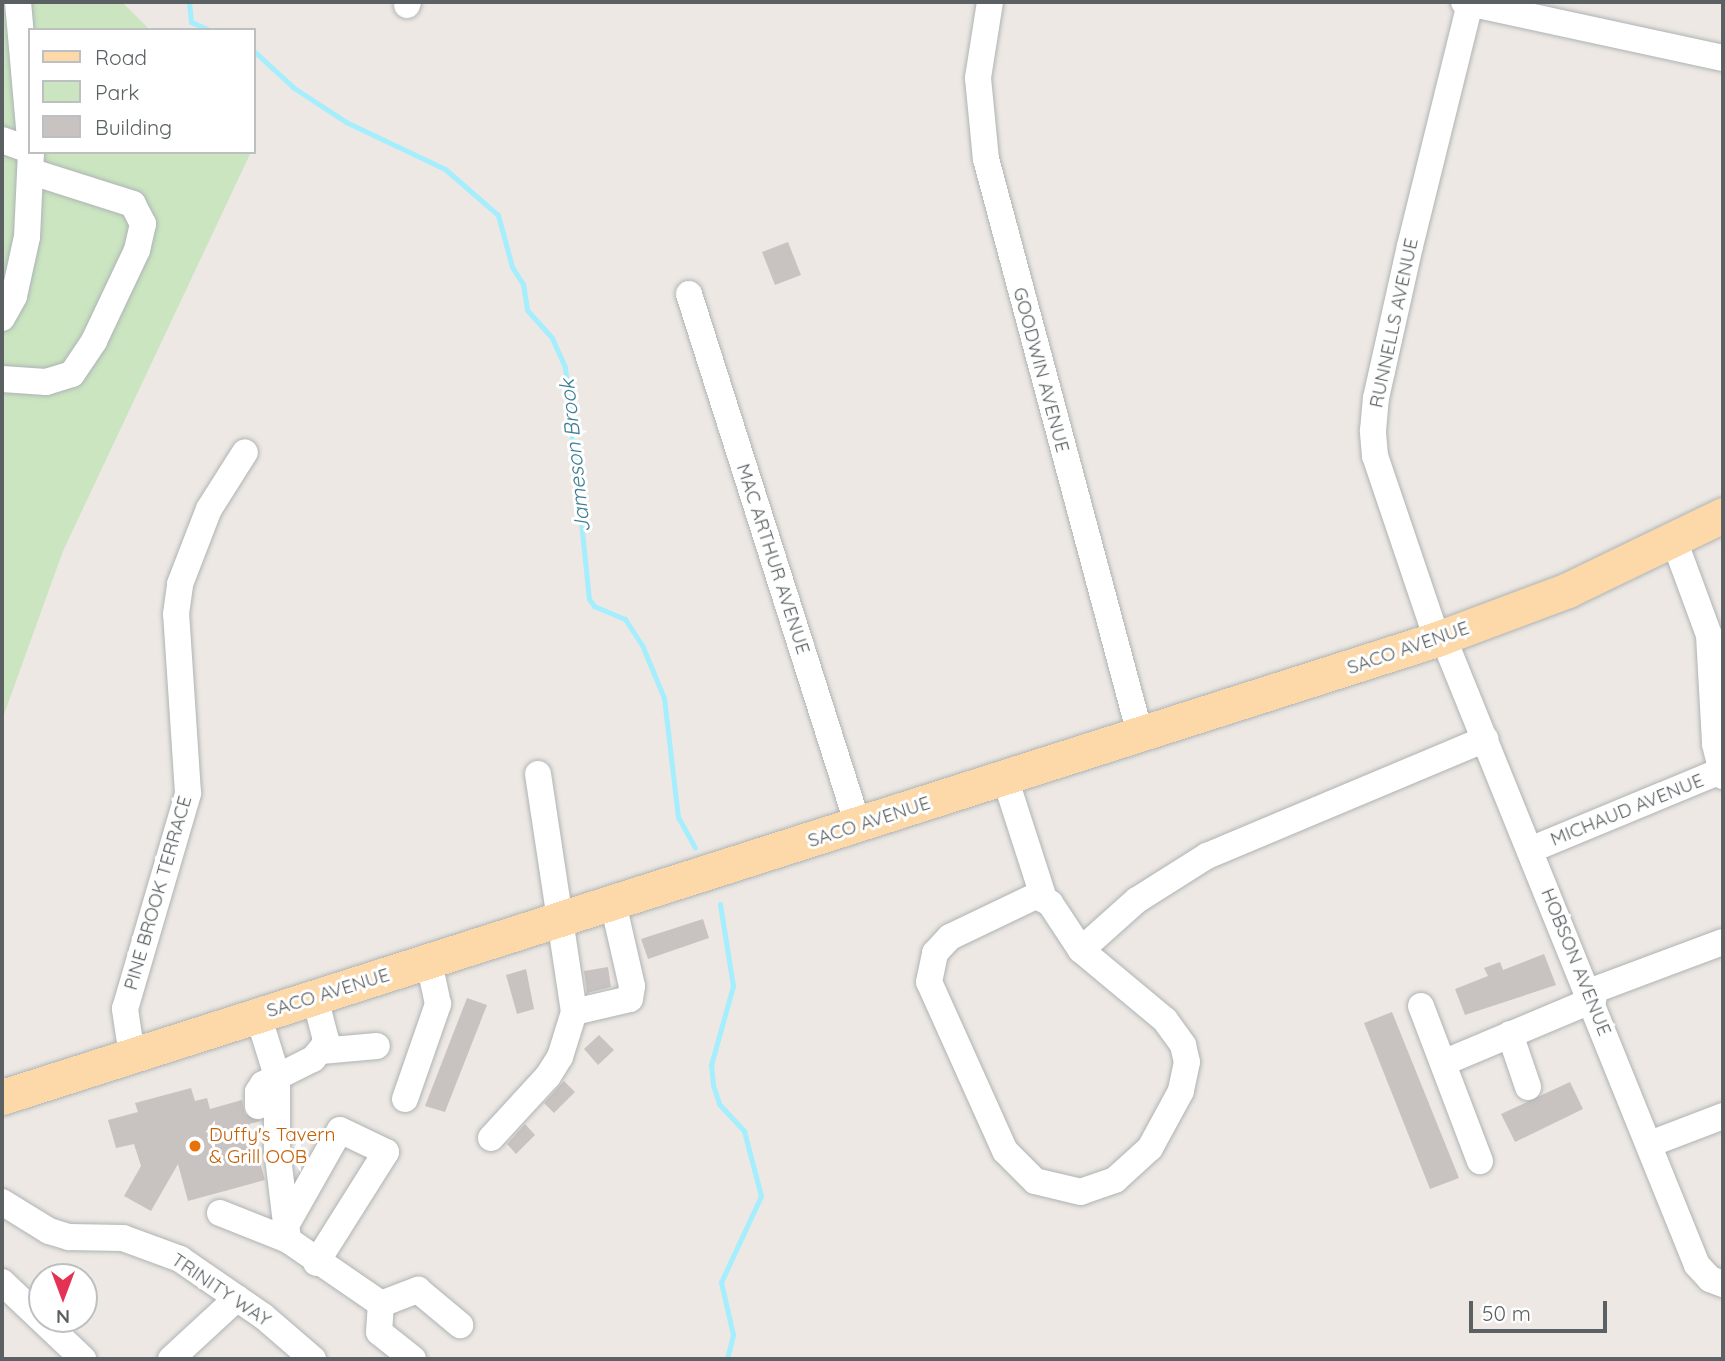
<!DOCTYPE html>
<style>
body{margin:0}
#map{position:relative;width:1725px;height:1361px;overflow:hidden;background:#ede8e3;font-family:Quicksand,sans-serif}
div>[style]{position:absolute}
.green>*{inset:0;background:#cae5c0}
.stream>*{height:5px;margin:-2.5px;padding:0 2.5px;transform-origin:2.5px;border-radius:2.5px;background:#a4eefd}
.building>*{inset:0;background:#c8c3c0}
.roads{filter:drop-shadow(0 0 2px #aeb3b5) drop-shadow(0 0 2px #aeb3b5)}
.minor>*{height:26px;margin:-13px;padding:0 13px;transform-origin:13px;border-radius:13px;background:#fff}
.major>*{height:35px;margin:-17.5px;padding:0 17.5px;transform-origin:17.5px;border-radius:17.5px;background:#fdd8a8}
.dots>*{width:19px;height:19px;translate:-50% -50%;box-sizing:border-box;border:4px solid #fff;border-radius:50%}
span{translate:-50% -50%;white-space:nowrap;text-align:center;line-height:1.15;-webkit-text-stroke:6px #fff;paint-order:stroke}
.street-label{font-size:19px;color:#5b6163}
.food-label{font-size:19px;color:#c56008}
.left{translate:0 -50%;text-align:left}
.water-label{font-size:21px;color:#3a7e94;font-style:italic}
.frame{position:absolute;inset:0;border:4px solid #5b6163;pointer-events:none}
.legend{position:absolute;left:28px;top:28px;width:228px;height:126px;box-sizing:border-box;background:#fff;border:2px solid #bdc0c1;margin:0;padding:9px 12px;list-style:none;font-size:21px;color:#5b6163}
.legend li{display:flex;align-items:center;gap:14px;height:35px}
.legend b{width:35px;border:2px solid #bdc0c1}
.north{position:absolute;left:28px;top:1263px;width:70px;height:70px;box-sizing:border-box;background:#fff;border:2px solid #bdc0c1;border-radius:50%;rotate:180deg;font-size:19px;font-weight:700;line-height:28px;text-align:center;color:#5b6163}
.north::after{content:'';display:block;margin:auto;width:24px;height:32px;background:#e43254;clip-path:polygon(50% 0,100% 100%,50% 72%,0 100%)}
.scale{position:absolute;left:1469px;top:1301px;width:138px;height:32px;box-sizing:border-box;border:4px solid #5b6163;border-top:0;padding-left:9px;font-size:21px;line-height:24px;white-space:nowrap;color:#5b6163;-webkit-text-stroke:5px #fff;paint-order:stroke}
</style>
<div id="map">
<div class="green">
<i style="clip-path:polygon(2px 2px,122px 2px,150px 30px,30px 30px,30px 152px,251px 152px,63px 551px,2px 720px)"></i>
</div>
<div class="stream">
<i style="left:189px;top:2px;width:20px;rotate:84deg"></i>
<i style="left:191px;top:22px;width:21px;rotate:23deg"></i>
<i style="left:254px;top:51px;width:54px;rotate:42.8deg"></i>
<i style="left:294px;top:88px;width:62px;rotate:33.2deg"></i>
<i style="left:346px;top:122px;width:110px;rotate:25.4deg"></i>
<i style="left:445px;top:169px;width:70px;rotate:41deg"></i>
<i style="left:498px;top:215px;width:54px;rotate:74.9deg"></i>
<i style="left:512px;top:267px;width:20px;rotate:57deg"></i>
<i style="left:523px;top:284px;width:26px;rotate:81deg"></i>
<i style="left:527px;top:310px;width:38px;rotate:48deg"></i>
<i style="left:552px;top:338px;width:32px;rotate:66deg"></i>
<i style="left:565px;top:367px;width:233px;rotate:84.1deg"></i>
<i style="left:589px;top:599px;width:9px;rotate:54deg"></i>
<i style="left:594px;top:606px;width:34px;rotate:23deg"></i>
<i style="left:625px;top:619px;width:31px;rotate:57deg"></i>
<i style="left:642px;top:645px;width:57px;rotate:67.5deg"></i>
<i style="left:664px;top:698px;width:120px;rotate:83.3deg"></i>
<i style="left:678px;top:817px;width:35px;rotate:61deg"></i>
<i style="left:720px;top:904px;width:83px;rotate:81deg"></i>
<i style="left:733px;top:986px;width:82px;rotate:105.6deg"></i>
<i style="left:711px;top:1065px;width:20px;rotate:84deg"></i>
<i style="left:713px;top:1085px;width:20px;rotate:72deg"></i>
<i style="left:719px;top:1104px;width:37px;rotate:47deg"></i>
<i style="left:744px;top:1131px;width:67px;rotate:75.3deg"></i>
<i style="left:761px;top:1196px;width:95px;rotate:114.9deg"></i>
<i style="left:721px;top:1282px;width:54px;rotate:77.2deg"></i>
<i style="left:733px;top:1335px;width:25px;rotate:104deg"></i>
</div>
<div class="building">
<i style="clip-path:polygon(788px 242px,801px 275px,775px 285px,762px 252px)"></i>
<i style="clip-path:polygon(703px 919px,709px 938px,648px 959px,641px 939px)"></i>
<i style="clip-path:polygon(1544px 954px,1556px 985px,1465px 1015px,1455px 989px,1488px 976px,1484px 968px,1500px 962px,1503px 970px)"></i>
<i style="clip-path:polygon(608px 967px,611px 987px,587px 993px,584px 971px)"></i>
<i style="clip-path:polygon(526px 969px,534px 1009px,517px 1014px,506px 975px)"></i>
<i style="clip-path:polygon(467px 998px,487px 1005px,445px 1112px,425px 1106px)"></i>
<i style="clip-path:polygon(1392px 1012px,1459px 1178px,1430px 1189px,1364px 1023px)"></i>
<i style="clip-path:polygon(599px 1035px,614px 1050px,598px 1065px,584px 1049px)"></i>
<i style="clip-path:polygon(564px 1081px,575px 1092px,554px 1113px,544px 1103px)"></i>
<i style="clip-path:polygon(1570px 1082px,1583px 1109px,1515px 1142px,1501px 1114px)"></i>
<i style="clip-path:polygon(191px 1088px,195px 1101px,207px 1098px,210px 1109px,242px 1100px,245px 1114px,261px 1121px,249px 1124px,265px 1180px,188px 1201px,178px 1164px,151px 1211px,124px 1196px,141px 1166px,134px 1144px,116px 1148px,108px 1120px,138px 1112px,135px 1103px)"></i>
<i style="clip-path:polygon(525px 1124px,535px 1135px,516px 1154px,507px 1144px)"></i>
</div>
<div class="roads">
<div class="minor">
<i style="left:18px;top:2px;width:139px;rotate:85deg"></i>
<i style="left:990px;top:2px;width:77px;rotate:99deg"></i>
<i style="left:978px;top:78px;width:81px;rotate:84.4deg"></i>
<i style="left:986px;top:159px;width:595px;rotate:75.01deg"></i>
<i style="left:1464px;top:2px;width:265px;rotate:12.2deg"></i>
<i style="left:407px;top:5px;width:3px;rotate:-72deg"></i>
<i style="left:2px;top:140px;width:30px;rotate:20deg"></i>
<i style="left:689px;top:294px;width:557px;rotate:72.35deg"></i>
<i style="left:2px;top:318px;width:25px;rotate:-61deg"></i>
<i style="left:14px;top:296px;width:60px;rotate:-77.6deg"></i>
<i style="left:27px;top:237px;width:85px;rotate:-87.3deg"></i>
<i style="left:2px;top:379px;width:44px;rotate:3.9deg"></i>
<i style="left:46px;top:382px;width:27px;rotate:-17deg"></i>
<i style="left:72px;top:374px;width:40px;rotate:-56deg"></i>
<i style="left:94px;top:341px;width:101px;rotate:-64.7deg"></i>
<i style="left:137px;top:250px;width:27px;rotate:-77deg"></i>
<i style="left:143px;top:224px;width:22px;rotate:-117deg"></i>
<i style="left:133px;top:204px;width:106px;rotate:-162.4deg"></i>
<i style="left:1674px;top:540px;width:101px;rotate:69.8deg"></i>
<i style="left:1709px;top:635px;width:109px;rotate:86.8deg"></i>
<i style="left:1715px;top:744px;width:33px;rotate:76deg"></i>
<i style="left:1443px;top:637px;width:677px;rotate:67.98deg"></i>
<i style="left:1697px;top:1265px;width:19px;rotate:47deg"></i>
<i style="left:1710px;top:1279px;width:14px;rotate:21deg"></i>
<i style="left:1437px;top:639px;width:193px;rotate:-108.7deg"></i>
<i style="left:1375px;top:456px;width:25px;rotate:-95deg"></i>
<i style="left:1373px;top:431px;width:33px;rotate:-85deg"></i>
<i style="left:1376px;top:398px;width:156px;rotate:-77.4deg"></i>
<i style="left:1410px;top:246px;width:250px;rotate:-76.1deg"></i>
<i style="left:538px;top:774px;width:241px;rotate:81.4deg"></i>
<i style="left:1005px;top:778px;width:124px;rotate:72.1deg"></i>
<i style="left:1530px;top:850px;width:209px;rotate:-22.5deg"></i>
<i style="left:1036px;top:896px;width:16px;rotate:27deg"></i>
<i style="left:1050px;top:903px;width:56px;rotate:56.6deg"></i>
<i style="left:1081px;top:950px;width:109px;rotate:39.8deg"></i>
<i style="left:1165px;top:1020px;width:31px;rotate:54deg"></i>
<i style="left:1183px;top:1045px;width:17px;rotate:77deg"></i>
<i style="left:1187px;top:1062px;width:30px;rotate:102deg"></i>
<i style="left:1181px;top:1091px;width:65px;rotate:118.5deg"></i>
<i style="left:1150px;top:1148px;width:47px;rotate:137.6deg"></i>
<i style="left:1115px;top:1180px;width:36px;rotate:161deg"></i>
<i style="left:1081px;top:1192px;width:47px;rotate:-166.6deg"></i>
<i style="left:1035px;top:1181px;width:42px;rotate:-135deg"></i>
<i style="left:1005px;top:1151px;width:185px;rotate:-114.2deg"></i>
<i style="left:929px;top:982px;width:30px;rotate:-78deg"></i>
<i style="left:935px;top:953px;width:22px;rotate:-47deg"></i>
<i style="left:950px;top:937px;width:95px;rotate:-25.5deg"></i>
<i style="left:1081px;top:950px;width:75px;rotate:-41.8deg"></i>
<i style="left:1137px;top:900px;width:83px;rotate:-32.2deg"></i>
<i style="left:1207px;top:856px;width:302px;rotate:-22.8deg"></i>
<i style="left:1589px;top:992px;width:143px;rotate:-20.5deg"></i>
<i style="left:1421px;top:1006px;width:166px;rotate:69.2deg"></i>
<i style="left:258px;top:1015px;width:64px;rotate:72.7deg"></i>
<i style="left:277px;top:1076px;width:73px;rotate:90deg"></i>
<i style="left:277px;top:1149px;width:92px;rotate:83.1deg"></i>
<i style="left:288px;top:1240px;width:113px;rotate:34.5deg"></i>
<i style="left:1510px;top:1034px;width:56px;rotate:71.2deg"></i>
<i style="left:321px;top:1051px;width:56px;rotate:-5.1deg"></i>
<i style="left:132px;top:1056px;width:48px;rotate:-98.5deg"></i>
<i style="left:125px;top:1009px;width:225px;rotate:-73.7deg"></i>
<i style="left:188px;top:793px;width:179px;rotate:-93.8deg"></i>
<i style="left:176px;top:614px;width:30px;rotate:-82deg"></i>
<i style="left:180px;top:584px;width:80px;rotate:-68.9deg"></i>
<i style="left:209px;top:509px;width:67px;rotate:-57.7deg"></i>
<i style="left:1443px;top:1063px;width:163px;rotate:-22.8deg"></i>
<i style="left:405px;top:1099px;width:101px;rotate:-70.8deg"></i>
<i style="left:438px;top:1004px;width:43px;rotate:-102.1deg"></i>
<i style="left:258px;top:1106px;width:14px;rotate:-90deg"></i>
<i style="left:258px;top:1092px;width:9px;rotate:-58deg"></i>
<i style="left:263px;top:1084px;width:56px;rotate:-26.6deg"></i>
<i style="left:313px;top:1059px;width:16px;rotate:-50deg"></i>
<i style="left:323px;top:1047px;width:8px;rotate:-67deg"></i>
<i style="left:326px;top:1040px;width:43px;rotate:-104.7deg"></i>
<i style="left:491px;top:1138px;width:84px;rotate:-47.4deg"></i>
<i style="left:548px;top:1076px;width:22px;rotate:-58deg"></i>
<i style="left:560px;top:1057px;width:47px;rotate:-72.7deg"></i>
<i style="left:574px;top:1012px;width:57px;rotate:-13.1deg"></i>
<i style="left:630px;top:999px;width:13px;rotate:-81deg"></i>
<i style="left:632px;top:986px;width:85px;rotate:-102.9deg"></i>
<i style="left:1650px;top:1144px;width:78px;rotate:-21deg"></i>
<i style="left:2px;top:1202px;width:55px;rotate:31.7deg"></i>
<i style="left:49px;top:1231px;width:21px;rotate:17deg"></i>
<i style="left:69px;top:1237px;width:54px;rotate:1.1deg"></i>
<i style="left:123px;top:1238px;width:61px;rotate:20.2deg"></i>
<i style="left:180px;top:1259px;width:101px;rotate:34.5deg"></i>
<i style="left:263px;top:1316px;width:66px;rotate:40.7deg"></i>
<i style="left:220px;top:1213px;width:73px;rotate:21.7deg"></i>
<i style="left:289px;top:1220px;width:103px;rotate:-60.5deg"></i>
<i style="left:340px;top:1130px;width:51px;rotate:25.6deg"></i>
<i style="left:386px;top:1152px;width:131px;rotate:122.2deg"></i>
<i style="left:2px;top:1282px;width:112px;rotate:43.5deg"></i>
<i style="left:171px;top:1359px;width:90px;rotate:-42.7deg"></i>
<i style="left:413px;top:1359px;width:43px;rotate:-141.5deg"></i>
<i style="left:379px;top:1332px;width:28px;rotate:-86deg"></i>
<i style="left:381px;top:1304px;width:40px;rotate:-21deg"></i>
<i style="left:418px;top:1290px;width:55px;rotate:39.8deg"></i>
</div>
<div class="major">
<i style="left:2px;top:1097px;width:1506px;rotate:-17.7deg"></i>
<i style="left:1437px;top:639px;width:140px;rotate:-20.5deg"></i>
<i style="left:1568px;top:590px;width:172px;rotate:-25.8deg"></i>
</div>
</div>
<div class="dots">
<i style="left:195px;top:1146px;background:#e8710a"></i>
</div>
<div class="street-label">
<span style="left:1394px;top:323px;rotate:-78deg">RUNNELLS AVENUE</span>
<span style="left:1041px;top:370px;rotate:75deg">GOODWIN AVENUE</span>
<span style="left:773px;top:559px;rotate:72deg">MAC ARTHUR AVENUE</span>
<span style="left:1408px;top:648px;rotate:-19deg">SACO AVENUE</span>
<span style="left:1627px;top:810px;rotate:-22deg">MICHAUD AVENUE</span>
<span style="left:869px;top:822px;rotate:-18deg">SACO AVENUE</span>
<span style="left:158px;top:893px;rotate:-74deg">PINE BROOK TERRACE</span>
<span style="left:1576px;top:962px;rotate:68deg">HOBSON AVENUE</span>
<span style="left:328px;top:993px;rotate:-17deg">SACO AVENUE</span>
<span style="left:221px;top:1290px;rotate:34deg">TRINITY WAY</span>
</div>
<div class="food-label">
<span class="left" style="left:209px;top:1146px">Duffy's Tavern<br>&amp; Grill OOB</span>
</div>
<div class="water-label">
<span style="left:574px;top:456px;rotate:-96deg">Jameson Brook</span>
</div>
<div class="frame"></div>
<ul class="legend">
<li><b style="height:9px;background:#fdd8a8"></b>Road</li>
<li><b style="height:19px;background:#cae5c0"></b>Park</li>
<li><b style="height:19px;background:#c8c3c0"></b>Building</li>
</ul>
<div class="north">N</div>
<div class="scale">50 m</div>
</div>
